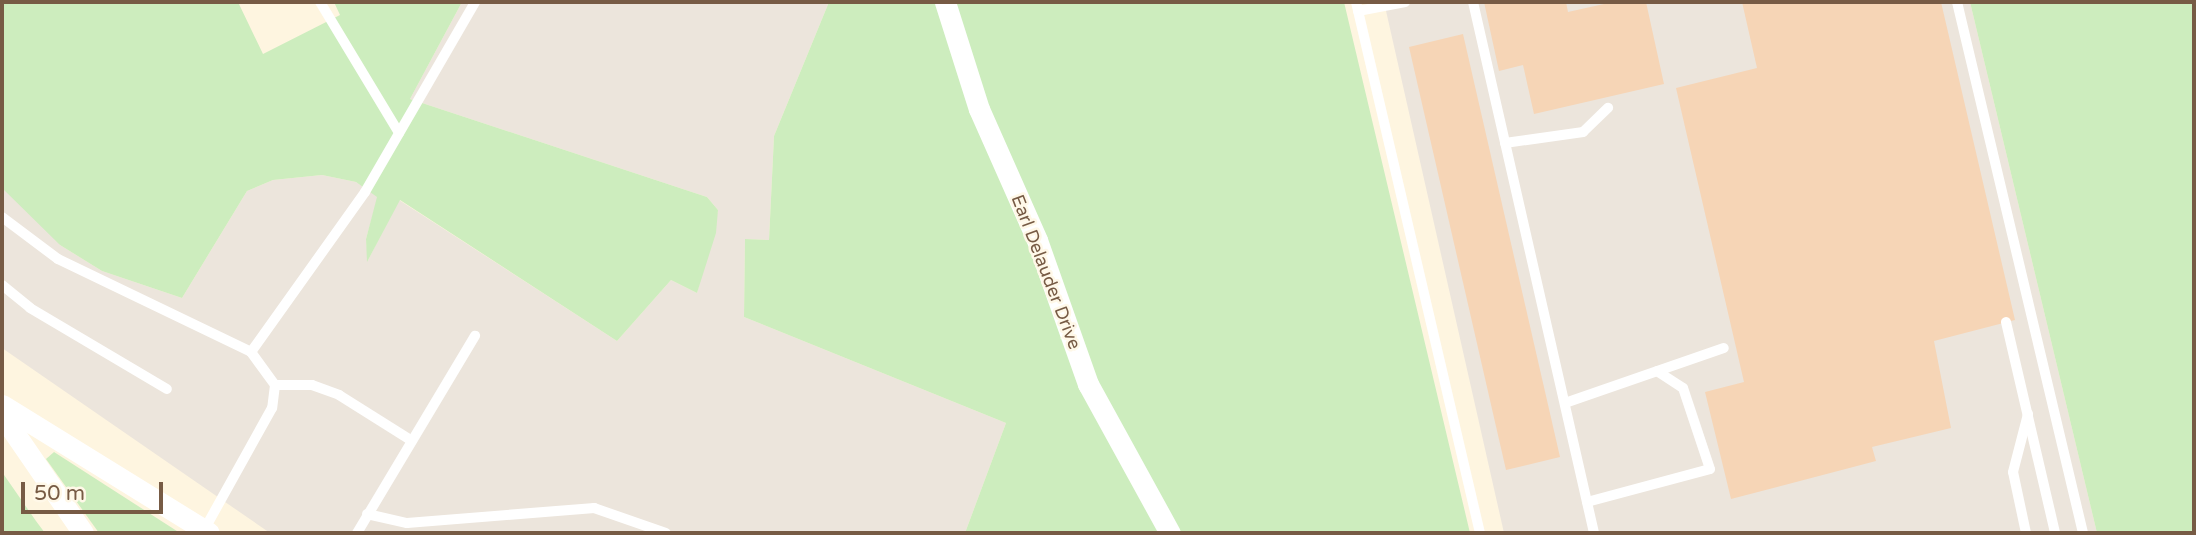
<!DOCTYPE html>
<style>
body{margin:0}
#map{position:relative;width:2196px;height:535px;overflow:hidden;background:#fef5e0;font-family:"Varela Round",sans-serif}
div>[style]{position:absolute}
.industrial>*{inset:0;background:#ece5dc}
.green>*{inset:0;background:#cdedbe}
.building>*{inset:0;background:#f6d5b6}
.lane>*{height:10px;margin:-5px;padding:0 5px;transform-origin:5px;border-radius:5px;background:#fff}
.street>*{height:21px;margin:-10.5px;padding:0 10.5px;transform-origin:10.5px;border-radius:10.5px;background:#fff}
span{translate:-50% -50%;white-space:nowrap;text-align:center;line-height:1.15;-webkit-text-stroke:5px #fff8e8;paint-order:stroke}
.street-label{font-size:18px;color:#775b45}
.frame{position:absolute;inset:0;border:4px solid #775b45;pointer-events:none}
.scale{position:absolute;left:21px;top:482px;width:142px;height:32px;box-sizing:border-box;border:4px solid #775b45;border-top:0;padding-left:9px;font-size:21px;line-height:24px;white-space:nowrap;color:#775b45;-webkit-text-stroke:5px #fff8e8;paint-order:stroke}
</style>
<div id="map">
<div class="industrial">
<i style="clip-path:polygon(462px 2px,829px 2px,774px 136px,769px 240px,745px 239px,744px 317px,1006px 423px,965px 533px,270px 533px,2px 348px,2px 132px,60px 245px,102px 271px,182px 298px,247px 191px,273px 180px,322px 175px,356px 182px,378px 196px,366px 239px,368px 260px,399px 200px,617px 341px,671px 280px,697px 293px,718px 210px,707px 197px,410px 99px)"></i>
<i style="clip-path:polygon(1384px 2px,1970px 2px,2097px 533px,1504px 533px)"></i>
</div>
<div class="green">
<i style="clip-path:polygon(2px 2px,238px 2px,263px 54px,340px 15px,334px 2px,462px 2px,410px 99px,707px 197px,718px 210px,716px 233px,697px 293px,671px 280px,617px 341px,400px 200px,367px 262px,366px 239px,377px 197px,356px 182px,322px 175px,273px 180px,247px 191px,182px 298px,102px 271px,60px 245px,2px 188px)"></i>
<i style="clip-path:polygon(829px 2px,1344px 2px,1470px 533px,965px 533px,1006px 423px,744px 317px,745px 239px,769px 240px,774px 136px)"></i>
<i style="clip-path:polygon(1970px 2px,2194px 2px,2194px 533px,2097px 533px)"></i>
<i style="clip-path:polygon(54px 452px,180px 533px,99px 533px,46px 459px)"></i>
<i style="clip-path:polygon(2px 472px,36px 521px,45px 533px,2px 533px)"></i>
</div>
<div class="building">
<i style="clip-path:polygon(1484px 2px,1566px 2px,1568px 12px,1613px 2px,1646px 2px,1664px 84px,1534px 114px,1523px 65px,1499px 71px)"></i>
<i style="clip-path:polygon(1742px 2px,1941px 2px,2015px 320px,1934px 341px,1951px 428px,1872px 447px,1876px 461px,1731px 499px,1705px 392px,1744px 382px,1676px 88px,1757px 68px)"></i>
<i style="clip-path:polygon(1463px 34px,1560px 457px,1506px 470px,1409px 47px)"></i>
</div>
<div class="lane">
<i style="left:320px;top:2px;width:153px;rotate:58.9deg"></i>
<i style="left:1356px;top:2px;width:545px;rotate:76.86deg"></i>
<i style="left:1473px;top:2px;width:545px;rotate:77.16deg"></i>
<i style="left:1957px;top:2px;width:546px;rotate:76.65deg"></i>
<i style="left:1358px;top:11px;width:48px;rotate:-10.8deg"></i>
<i style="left:1505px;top:143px;width:79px;rotate:-8deg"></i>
<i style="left:1583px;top:132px;width:35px;rotate:-44deg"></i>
<i style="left:2px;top:217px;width:70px;rotate:36.9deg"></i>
<i style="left:58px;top:259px;width:214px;rotate:25.7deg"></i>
<i style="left:251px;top:352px;width:41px;rotate:54deg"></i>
<i style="left:275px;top:385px;width:23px;rotate:97deg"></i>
<i style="left:272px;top:408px;width:140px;rotate:119.1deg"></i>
<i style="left:2px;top:285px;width:36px;rotate:39deg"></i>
<i style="left:30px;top:308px;width:159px;rotate:30.6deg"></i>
<i style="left:2006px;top:322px;width:217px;rotate:76.9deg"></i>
<i style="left:251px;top:352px;width:196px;rotate:-54.5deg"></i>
<i style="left:365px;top:192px;width:220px;rotate:-59.9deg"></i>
<i style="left:275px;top:385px;width:37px"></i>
<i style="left:312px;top:385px;width:29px;rotate:20deg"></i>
<i style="left:339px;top:395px;width:86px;rotate:32.2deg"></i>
<i style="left:1565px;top:403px;width:168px;rotate:-19.1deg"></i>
<i style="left:1587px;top:502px;width:127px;rotate:-15deg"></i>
<i style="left:1710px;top:469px;width:85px;rotate:-108.4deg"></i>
<i style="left:1683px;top:388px;width:31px;rotate:-147deg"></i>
<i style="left:367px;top:514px;width:41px;rotate:12.7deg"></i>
<i style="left:407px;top:523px;width:188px;rotate:-4.6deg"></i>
<i style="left:594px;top:508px;width:76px;rotate:19.1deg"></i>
<i style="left:357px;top:533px;width:230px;rotate:-59.1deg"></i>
<i style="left:2026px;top:533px;width:62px;rotate:-102deg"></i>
<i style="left:2013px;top:472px;width:60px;rotate:-75.5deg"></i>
</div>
<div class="street">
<i style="left:945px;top:2px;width:112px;rotate:72.4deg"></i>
<i style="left:979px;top:109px;width:143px;rotate:66.1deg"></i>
<i style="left:1037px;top:240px;width:153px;rotate:70.5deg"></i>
<i style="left:1088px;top:384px;width:170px;rotate:61.2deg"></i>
<i style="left:2px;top:405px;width:243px;rotate:31.7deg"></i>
<i style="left:2px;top:415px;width:143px;rotate:55.5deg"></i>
</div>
<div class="street-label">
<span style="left:1046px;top:272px;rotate:69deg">Earl Delauder Drive</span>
</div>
<div class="frame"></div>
<div class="scale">50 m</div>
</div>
